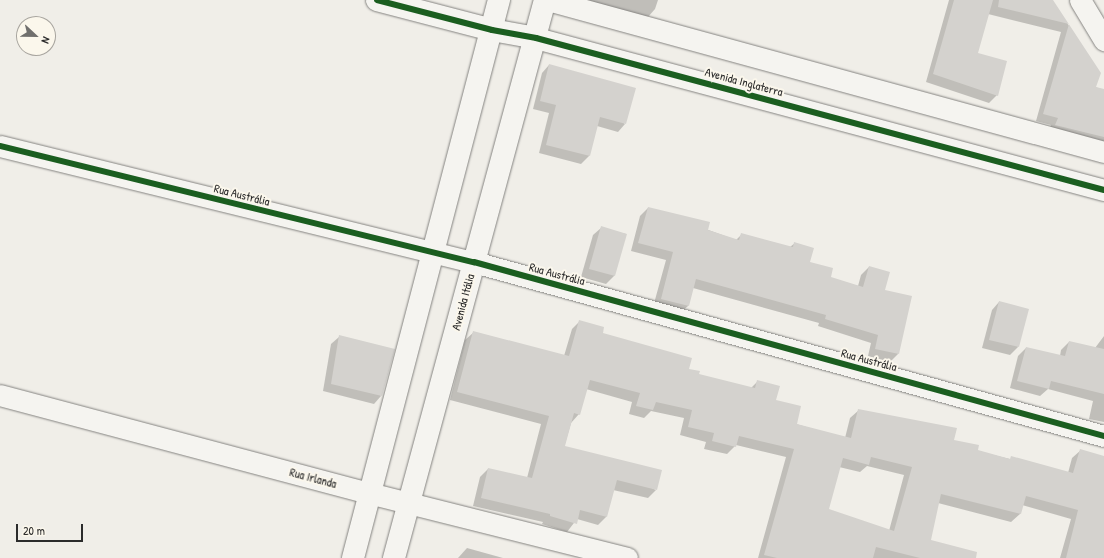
<!DOCTYPE html>
<meta charset="utf-8">
<style>
body{margin:0}
#map{position:relative;width:1104px;height:558px;overflow:hidden;background:#f0eee8;font-family:"Patrick Hand",sans-serif}
div>[style]{position:absolute}
.shadow>*{inset:0;background:#0003}
.building>*{inset:0;background:#d4d2ce}
.roads{filter:drop-shadow(0 0 1px #848380) drop-shadow(0 0 1px #848380)}
.minor>*{height:21px;margin:-10.5px;padding:0 10.5px;transform-origin:10.5px;border-radius:10.5px;background:#f5f4f0}
.tertiary>*{height:22px;margin:-11px;padding:0 11px;transform-origin:11px;border-radius:11px;background:#f5f4f0}
.cycleway>*{height:6px;margin:-3px;padding:0 3px;transform-origin:3px;border-radius:3px;background:#1b5e20}
span{translate:-50% -50%;white-space:nowrap;text-align:center;line-height:1.15;-webkit-text-stroke:4px #fbf7ec;paint-order:stroke}
.street-label{font-size:12px;color:#2b2b2b}
.north{position:absolute;left:16px;top:16px;width:40px;height:40px;box-sizing:border-box;background:#fbf7ec;border:1px solid #a8a59f;border-radius:50%;rotate:112deg;font-size:11px;font-weight:700;line-height:16px;text-align:center;color:#2b2b2b}
.north::after{content:'';display:block;margin:auto;width:14px;height:18px;background:#706f6d;clip-path:polygon(50% 0,100% 100%,50% 72%,0 100%)}
.scale{position:absolute;left:16px;top:524px;width:67px;height:18px;box-sizing:border-box;border:2px solid #2b2b2b;border-top:0;padding-left:5px;font-size:12px;line-height:14px;white-space:nowrap;color:#2b2b2b;-webkit-text-stroke:3px #fbf7ec;paint-order:stroke}
</style>
<div id="map">
<div class="shadow">
<i style="clip-path:polygon(574px 0,658px 0,655px 9px,648px 17px)"></i>
<i style="clip-path:polygon(949px 0,1052px 0,1100px 73px,1095px 87px,1104px 90px,1104px 147px,1048px 132px,1051px 125px,1036px 121px,1061px 32px,988px 14px,977px 53px,997px 95px,989px 103px,926px 82px)"></i>
<i style="clip-path:polygon(549px 65px,625px 124px,618px 132px,597px 126px,589px 156px,581px 164px,539px 153px,549px 113px,533px 109px,542px 73px)"></i>
<i style="clip-path:polygon(648px 208px,736px 240px,742px 234px,790px 247px,795px 243px,809px 263px,830px 278px,858px 286px,861px 275px,869px 267px,884px 291px,898px 354px,890px 362px,868px 356px,871px 343px,818px 326px,819px 323px,693px 288px,688px 306px,680px 313px,653px 307px,666px 260px,631px 251px,640px 216px)"></i>
<i style="clip-path:polygon(601px 228px,626px 234px,614px 276px,606px 284px,581px 277px,593px 235px)"></i>
<i style="clip-path:polygon(999px 302px,1018px 347px,1010px 355px,982px 348px,992px 310px)"></i>
<i style="clip-path:polygon(evenodd,580px 321px,601px 334px,698px 375px,751px 388px,758px 381px,796px 424px,845px 438px,850px 418px,859px 410px,956px 429px,953px 441px,977px 451px,1068px 473px,1072px 458px,1081px 450px,1104px 457px,1104px 558px,1060px 558px,1071px 519px,1022px 505px,1020px 514px,1011px 522px,938px 503px,930px 541px,967px 558px,758px 558px,786px 457px,736px 445px,727px 454px,704px 449px,706px 442px,680px 435px,684px 418px,651px 411px,644px 418px,629px 414px,632px 402px,586px 389px,579px 414px,571px 423px,564px 447px,656px 490px,648px 498px,613px 490px,606px 517px,598px 525px,577px 519px,567px 532px,542px 524px,543px 522px,473px 506px,480px 477px,488px 469px,527px 478px,541px 424px,450px 400px,465px 340px,474px 332px,564px 356px,572px 329px,580px 321px,867px 466px,904px 475px,889px 531px,827px 510px,839px 467px,860px 472px,867px 466px)"></i>
<i style="clip-path:polygon(1104px 336px,1104px 422px,1089px 419px,1093px 401px,1048px 389px,1040px 396px,1010px 388px,1018px 356px,1026px 348px,1060px 356px,1061px 350px,1069px 342px,1095px 348px)"></i>
<i style="clip-path:polygon(339px 337px,381px 396px,374px 404px,323px 391px,331px 344px)"></i>
<i style="clip-path:polygon(467px 548px,503px 558px,458px 558px)"></i>
</div>
<div class="building">
<i style="clip-path:polygon(954px 0,993px 0,978px 53px,1007px 61px,998px 96px,933px 74px)"></i>
<i style="clip-path:polygon(999px 0,1053px 0,1101px 73px,1096px 87px,1104px 89px,1104px 137px,1055px 125px,1058px 118px,1043px 114px,1069px 24px,998px 7px)"></i>
<i style="clip-path:polygon(549px 64px,636px 88px,626px 124px,600px 117px,590px 156px,546px 145px,556px 105px,540px 101px)"></i>
<i style="clip-path:polygon(648px 207px,710px 222px,708px 230px,739px 240px,741px 233px,793px 247px,794px 242px,814px 248px,810px 262px,833px 268px,831px 277px,863px 287px,869px 266px,890px 272px,885px 290px,912px 296px,899px 354px,875px 349px,878px 335px,825px 319px,826px 315px,696px 279px,689px 306px,661px 299px,673px 252px,638px 243px)"></i>
<i style="clip-path:polygon(601px 226px,627px 234px,615px 276px,589px 269px)"></i>
<i style="clip-path:polygon(999px 301px,1029px 309px,1019px 347px,989px 340px)"></i>
<i style="clip-path:polygon(evenodd,579px 320px,604px 327px,603px 333px,692px 358px,689px 369px,700px 371px,699px 374px,755px 388px,757px 380px,780px 386px,776px 400px,801px 406px,797px 424px,851px 438px,858px 409px,957px 428px,954px 440px,979px 445px,978px 450px,1010px 459px,1011px 456px,1073px 473px,1080px 449px,1104px 456px,1104px 558px,1066px 558px,1078px 510px,1026px 496px,1021px 514px,941px 494px,931px 540px,977px 552px,976px 558px,920px 558px,876px 547px,873px 558px,777px 558px,764px 555px,794px 449px,739px 436px,736px 447px,712px 441px,714px 433px,688px 427px,692px 410px,656px 402px,653px 410px,636px 406px,640px 393px,590px 380px,580px 415px,574px 413px,565px 446px,662px 470px,657px 490px,617px 480px,607px 517px,580px 510px,577px 524px,550px 516px,550px 514px,481px 498px,488px 468px,532px 478px,549px 416px,457px 392px,473px 331px,569px 356px,579px 320px,871px 457px,912px 467px,894px 531px,829px 509px,843px 458px,869px 465px,871px 457px)"></i>
<i style="clip-path:polygon(339px 335px,395px 349px,382px 396px,331px 384px)"></i>
<i style="clip-path:polygon(1069px 341px,1104px 349px,1104px 394px,1051px 381px,1049px 389px,1017px 381px,1026px 347px,1065px 356px)"></i>
</div>
<div class="roads">
<div class="minor">
<i style="left:548px;top:0;width:576px;rotate:15.29deg"></i>
<i style="left:1080px;top:0;width:47px;rotate:59deg"></i>
<i style="left:536px;top:38px;width:588px;rotate:14.98deg"></i>
<i style="left:0;top:146px;width:488px;rotate:13.8deg"></i>
<i style="left:474px;top:262px;width:654px;rotate:15.44deg"></i>
<i style="left:0;top:395px;width:382px;rotate:14.9deg"></i>
<i style="left:369px;top:493px;width:266px;rotate:14.1deg"></i>
</div>
<div class="tertiary">
<i style="left:377px;top:0;width:119px;rotate:14.6deg"></i>
<i style="left:492px;top:30px;width:45px;rotate:10.3deg"></i>
<i style="left:353px;top:558px;width:577px;rotate:-75.34deg"></i>
<i style="left:394px;top:558px;width:578px;rotate:-74.86deg"></i>
</div>
</div>
<div class="cycleway">
<i style="left:377px;top:0;width:119px;rotate:14.6deg"></i>
<i style="left:492px;top:30px;width:45px;rotate:10.3deg"></i>
<i style="left:536px;top:38px;width:588px;rotate:14.98deg"></i>
<i style="left:0;top:146px;width:488px;rotate:13.8deg"></i>
<i style="left:474px;top:262px;width:654px;rotate:15.44deg"></i>
</div>
<div class="street-label">
<span style="left:744px;top:82px;rotate:15deg">Avenida Inglaterra</span>
<span style="left:242px;top:195px;rotate:14deg">Rua Austrália</span>
<span style="left:557px;top:274px;rotate:15deg">Rua Austrália</span>
<span style="left:463px;top:302px;rotate:-75deg">Avenida Itália</span>
<span style="left:869px;top:360px;rotate:15deg">Rua Austrália</span>
<span style="left:313px;top:478px;rotate:15deg">Rua Irlanda</span>
</div>
<div class="north">N</div>
<div class="scale">20 m</div>
</div>
